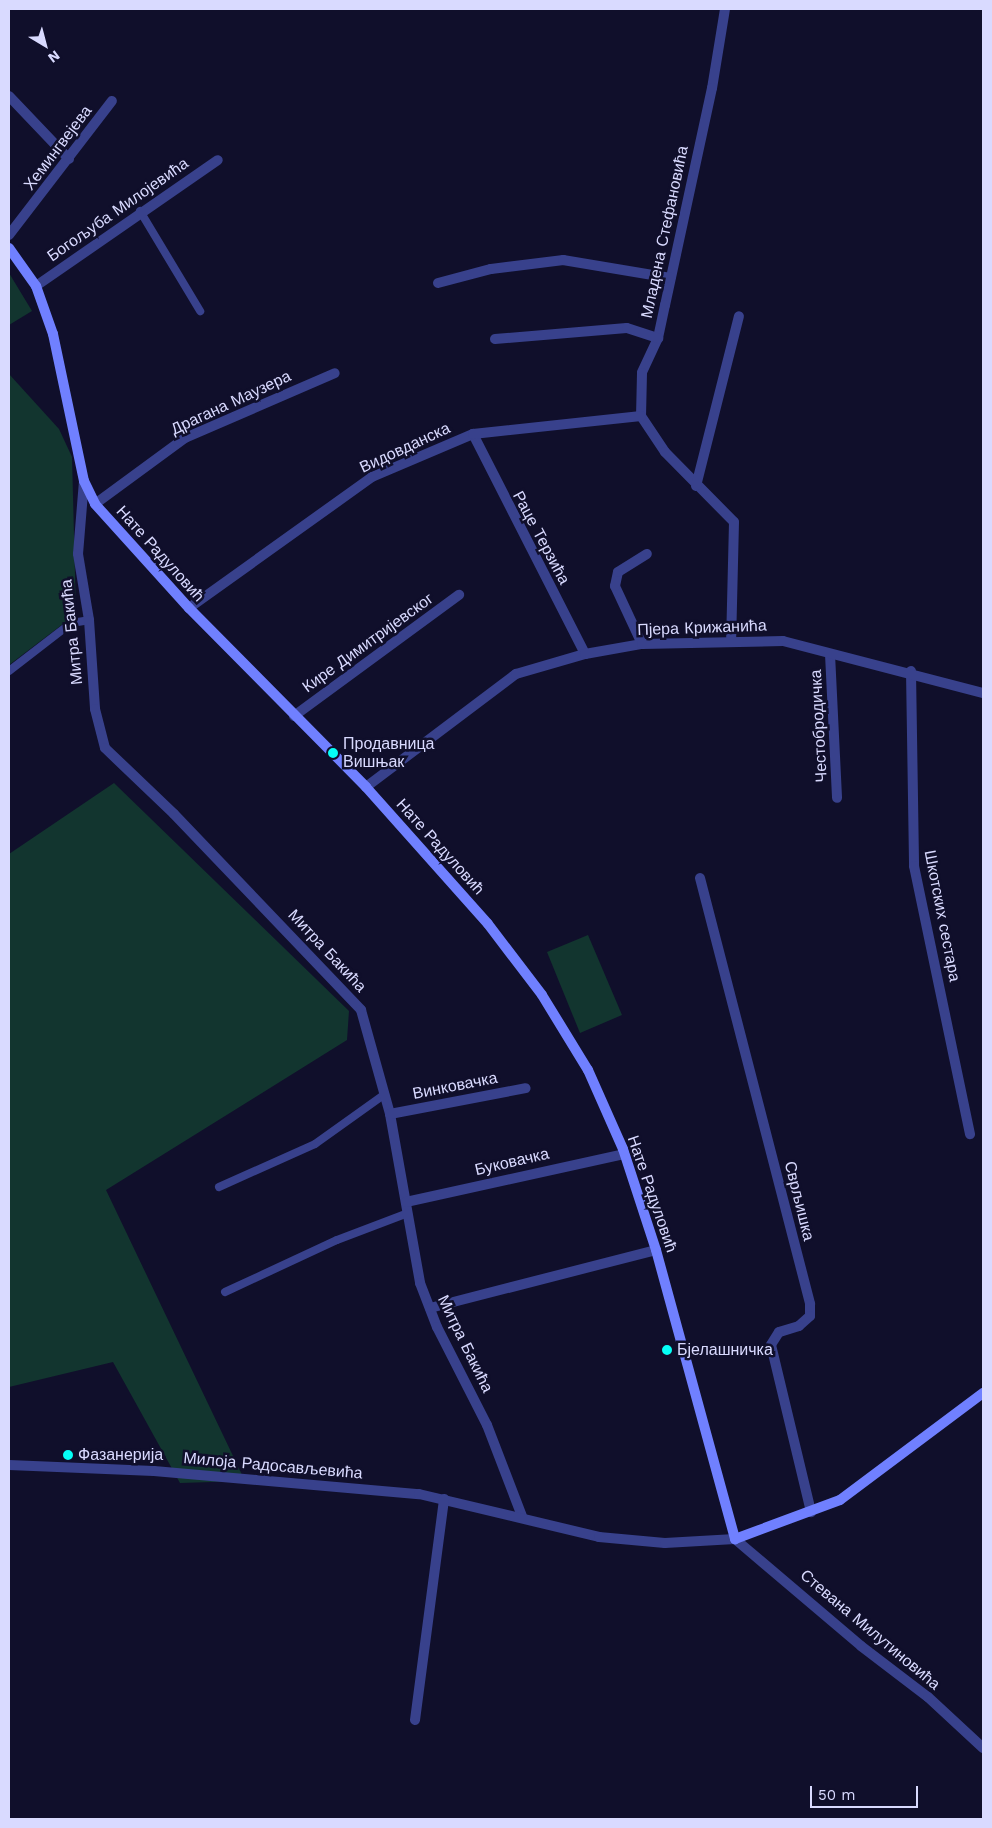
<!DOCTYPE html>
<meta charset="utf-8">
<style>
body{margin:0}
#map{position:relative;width:992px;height:1828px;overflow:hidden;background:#100f2b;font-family:"Work Sans",sans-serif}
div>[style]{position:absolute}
.green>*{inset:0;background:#12352f}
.lane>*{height:8px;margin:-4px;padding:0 4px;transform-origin:4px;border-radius:4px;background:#38418c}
.street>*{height:10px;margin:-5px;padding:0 5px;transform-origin:5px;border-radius:5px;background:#38418c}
.secondary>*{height:10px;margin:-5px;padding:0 5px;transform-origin:5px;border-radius:5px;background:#7080ff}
.dots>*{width:14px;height:14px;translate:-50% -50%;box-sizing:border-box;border:2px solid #100f2b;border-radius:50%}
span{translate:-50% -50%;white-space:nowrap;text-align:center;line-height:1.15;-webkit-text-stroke:5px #100f2b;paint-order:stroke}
.street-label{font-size:16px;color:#d9daff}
.poi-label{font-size:16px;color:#d9daff}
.left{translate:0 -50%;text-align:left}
.frame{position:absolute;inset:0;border:10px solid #d9daff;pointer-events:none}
.north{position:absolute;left:20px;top:20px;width:50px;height:50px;-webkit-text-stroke:4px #100f2b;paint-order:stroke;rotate:143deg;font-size:14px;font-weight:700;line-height:20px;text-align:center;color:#d9daff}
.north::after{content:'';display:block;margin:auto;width:18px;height:22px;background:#d9daff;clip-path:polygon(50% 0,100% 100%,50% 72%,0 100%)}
.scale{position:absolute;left:810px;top:1786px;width:108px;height:22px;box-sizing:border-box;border:2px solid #d9daff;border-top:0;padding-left:6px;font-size:15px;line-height:18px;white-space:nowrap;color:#d9daff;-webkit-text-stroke:4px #100f2b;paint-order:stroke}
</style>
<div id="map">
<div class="green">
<i style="clip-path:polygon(9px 273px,32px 311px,9px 325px)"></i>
<i style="clip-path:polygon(9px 374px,59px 429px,72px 457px,76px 614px,9px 665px)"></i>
<i style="clip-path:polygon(114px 783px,349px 1011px,347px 1040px,106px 1190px,245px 1481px,180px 1483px,113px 1362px,9px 1387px,9px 854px)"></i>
<i style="clip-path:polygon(588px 935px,622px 1015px,580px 1033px,547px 952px)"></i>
</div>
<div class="lane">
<i style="left:140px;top:211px;width:117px;rotate:59deg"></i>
<i style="left:9px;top:671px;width:78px;rotate:-37.7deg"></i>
<i style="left:71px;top:623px;width:18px;rotate:-9deg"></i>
<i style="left:219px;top:1187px;width:105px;rotate:-24.1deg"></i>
<i style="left:315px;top:1144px;width:86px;rotate:-35.5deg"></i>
<i style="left:225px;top:1292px;width:123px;rotate:-24.9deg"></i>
<i style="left:337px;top:1240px;width:76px;rotate:-20.8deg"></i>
</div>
<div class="street">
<i style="left:725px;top:9px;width:80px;rotate:99.3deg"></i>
<i style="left:712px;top:88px;width:222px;rotate:102.2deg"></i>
<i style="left:665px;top:305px;width:34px;rotate:102deg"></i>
<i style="left:658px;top:338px;width:38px;rotate:115deg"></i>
<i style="left:642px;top:373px;width:43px;rotate:91.3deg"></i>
<i style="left:641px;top:416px;width:43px;rotate:56.3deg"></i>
<i style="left:665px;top:452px;width:98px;rotate:45.4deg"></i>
<i style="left:734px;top:522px;width:119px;rotate:91.4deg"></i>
<i style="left:9px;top:96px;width:87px;rotate:46.4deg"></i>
<i style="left:9px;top:235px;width:169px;rotate:-52.5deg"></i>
<i style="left:438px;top:283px;width:55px;rotate:-14.8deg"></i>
<i style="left:491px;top:269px;width:73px;rotate:-7.1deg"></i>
<i style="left:563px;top:260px;width:109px;rotate:9.5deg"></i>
<i style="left:36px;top:286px;width:221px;rotate:-34.7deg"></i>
<i style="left:495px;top:339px;width:132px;rotate:-4.8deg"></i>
<i style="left:627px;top:328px;width:33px;rotate:18deg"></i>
<i style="left:473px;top:434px;width:247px;rotate:63deg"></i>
<i style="left:84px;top:481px;width:73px;rotate:94.7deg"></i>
<i style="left:78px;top:554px;width:67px;rotate:80.5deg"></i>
<i style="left:89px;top:620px;width:89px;rotate:86.1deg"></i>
<i style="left:95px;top:709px;width:40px;rotate:75.6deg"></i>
<i style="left:105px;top:748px;width:95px;rotate:43.7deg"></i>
<i style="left:174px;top:814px;width:271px;rotate:46.3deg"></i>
<i style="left:361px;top:1010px;width:108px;rotate:74.4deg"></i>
<i style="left:390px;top:1114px;width:172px;rotate:79.9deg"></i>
<i style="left:420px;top:1283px;width:47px;rotate:68.9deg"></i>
<i style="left:437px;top:1327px;width:110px;rotate:63deg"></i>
<i style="left:487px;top:1425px;width:97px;rotate:69deg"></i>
<i style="left:696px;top:486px;width:175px;rotate:-75.8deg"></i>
<i style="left:95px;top:504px;width:112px;rotate:-36.3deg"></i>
<i style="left:185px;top:438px;width:163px;rotate:-23.4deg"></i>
<i style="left:189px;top:608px;width:225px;rotate:-35.6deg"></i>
<i style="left:372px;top:477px;width:110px;rotate:-23.1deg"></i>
<i style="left:473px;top:434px;width:169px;rotate:-6.1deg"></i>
<i style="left:642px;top:644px;width:64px;rotate:-115deg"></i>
<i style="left:615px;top:586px;width:14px;rotate:-78deg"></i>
<i style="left:618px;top:572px;width:34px;rotate:-32deg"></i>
<i style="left:830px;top:654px;width:144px;rotate:87.2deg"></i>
<i style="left:911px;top:671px;width:195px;rotate:89.1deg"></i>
<i style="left:914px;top:866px;width:274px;rotate:78.2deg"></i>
<i style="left:294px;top:716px;width:205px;rotate:-36.3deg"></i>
<i style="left:366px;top:787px;width:188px;rotate:-37deg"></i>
<i style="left:516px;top:674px;width:72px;rotate:-16.2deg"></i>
<i style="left:585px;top:654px;width:58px;rotate:-10deg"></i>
<i style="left:642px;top:644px;width:141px;rotate:-1.2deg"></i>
<i style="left:783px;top:641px;width:207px;rotate:14.6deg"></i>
<i style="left:700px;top:878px;width:440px;rotate:75.5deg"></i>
<i style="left:810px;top:1304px;width:12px;rotate:90deg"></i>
<i style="left:810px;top:1316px;width:15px;rotate:138deg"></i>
<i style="left:799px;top:1326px;width:21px;rotate:163deg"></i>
<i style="left:779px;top:1332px;width:15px;rotate:122deg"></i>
<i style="left:771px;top:1345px;width:172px;rotate:76.5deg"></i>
<i style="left:390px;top:1114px;width:138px;rotate:-10.8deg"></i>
<i style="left:406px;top:1202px;width:223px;rotate:-12.4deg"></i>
<i style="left:430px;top:1308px;width:233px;rotate:-14.4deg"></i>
<i style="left:9px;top:1465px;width:145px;rotate:2.4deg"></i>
<i style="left:154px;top:1471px;width:266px;rotate:5deg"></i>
<i style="left:419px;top:1494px;width:185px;rotate:13.4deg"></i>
<i style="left:599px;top:1537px;width:66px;rotate:5.2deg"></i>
<i style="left:665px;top:1543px;width:70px;rotate:-3.3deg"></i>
<i style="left:735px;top:1539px;width:165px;rotate:40.3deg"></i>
<i style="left:861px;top:1646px;width:84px;rotate:37.3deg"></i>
<i style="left:928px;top:1697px;width:75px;rotate:42.8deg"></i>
<i style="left:415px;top:1720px;width:223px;rotate:-82.5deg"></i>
</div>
<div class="secondary">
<i style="left:9px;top:248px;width:47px;rotate:54.6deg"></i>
<i style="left:36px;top:286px;width:51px;rotate:70.5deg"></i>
<i style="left:53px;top:334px;width:150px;rotate:78.1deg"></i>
<i style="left:84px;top:481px;width:25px;rotate:64deg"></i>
<i style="left:95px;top:504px;width:140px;rotate:47.9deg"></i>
<i style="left:189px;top:608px;width:252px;rotate:45.3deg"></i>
<i style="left:366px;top:787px;width:183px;rotate:48.3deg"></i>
<i style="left:488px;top:924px;width:89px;rotate:52.7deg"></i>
<i style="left:542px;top:995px;width:88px;rotate:58.5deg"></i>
<i style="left:588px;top:1070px;width:86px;rotate:66.1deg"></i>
<i style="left:623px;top:1149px;width:106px;rotate:71.9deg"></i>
<i style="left:656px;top:1250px;width:300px;rotate:74.7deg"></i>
<i style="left:735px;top:1539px;width:112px;rotate:-20.4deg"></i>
<i style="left:840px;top:1500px;width:179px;rotate:-36.8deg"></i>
</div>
<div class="dots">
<i style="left:333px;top:753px;background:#05fff6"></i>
<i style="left:667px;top:1350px;background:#05fff6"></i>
<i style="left:68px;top:1455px;background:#05fff6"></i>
</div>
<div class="street-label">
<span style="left:58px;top:148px;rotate:-53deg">Хемингвејева</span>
<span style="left:118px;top:210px;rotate:-35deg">Богољуба Милојевића</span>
<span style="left:665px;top:232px;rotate:-78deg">Младена Стефановића</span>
<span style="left:231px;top:403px;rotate:-25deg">Драгана Маузера</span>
<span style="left:405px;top:448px;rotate:-25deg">Видовданска</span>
<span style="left:541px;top:538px;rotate:62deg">Раце Терзића</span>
<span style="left:160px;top:554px;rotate:48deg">Нате Радуловић</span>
<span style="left:702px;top:628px;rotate:-2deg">Пјера Крижанића</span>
<span style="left:72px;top:632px;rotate:-96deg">Митра Бакића</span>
<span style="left:368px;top:643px;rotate:-36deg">Кире Димитријевског</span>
<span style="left:819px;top:726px;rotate:-93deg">Честобродичка</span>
<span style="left:440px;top:847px;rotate:48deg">Нате Радуловић</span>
<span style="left:942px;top:916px;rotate:79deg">Шкотских сестара</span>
<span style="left:327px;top:951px;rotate:47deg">Митра Бакића</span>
<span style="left:455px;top:1086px;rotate:-11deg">Винковачка</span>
<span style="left:512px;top:1162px;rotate:-13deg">Буковачка</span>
<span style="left:652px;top:1194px;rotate:71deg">Нате Радуловић</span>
<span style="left:799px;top:1201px;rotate:76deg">Сврљишка</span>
<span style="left:465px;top:1344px;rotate:64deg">Митра Бакића</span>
<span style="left:273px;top:1466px;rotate:5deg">Милоја Радосављевића</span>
<span style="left:870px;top:1630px;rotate:40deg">Стевана Милутиновића</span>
</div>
<div class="poi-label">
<span class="left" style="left:343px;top:753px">Продавница<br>Вишњак</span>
<span class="left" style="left:677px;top:1350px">Бјелашничка</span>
<span class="left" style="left:78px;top:1455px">Фазанерија</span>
</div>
<div class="frame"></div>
<div class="north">N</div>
<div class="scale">50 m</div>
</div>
